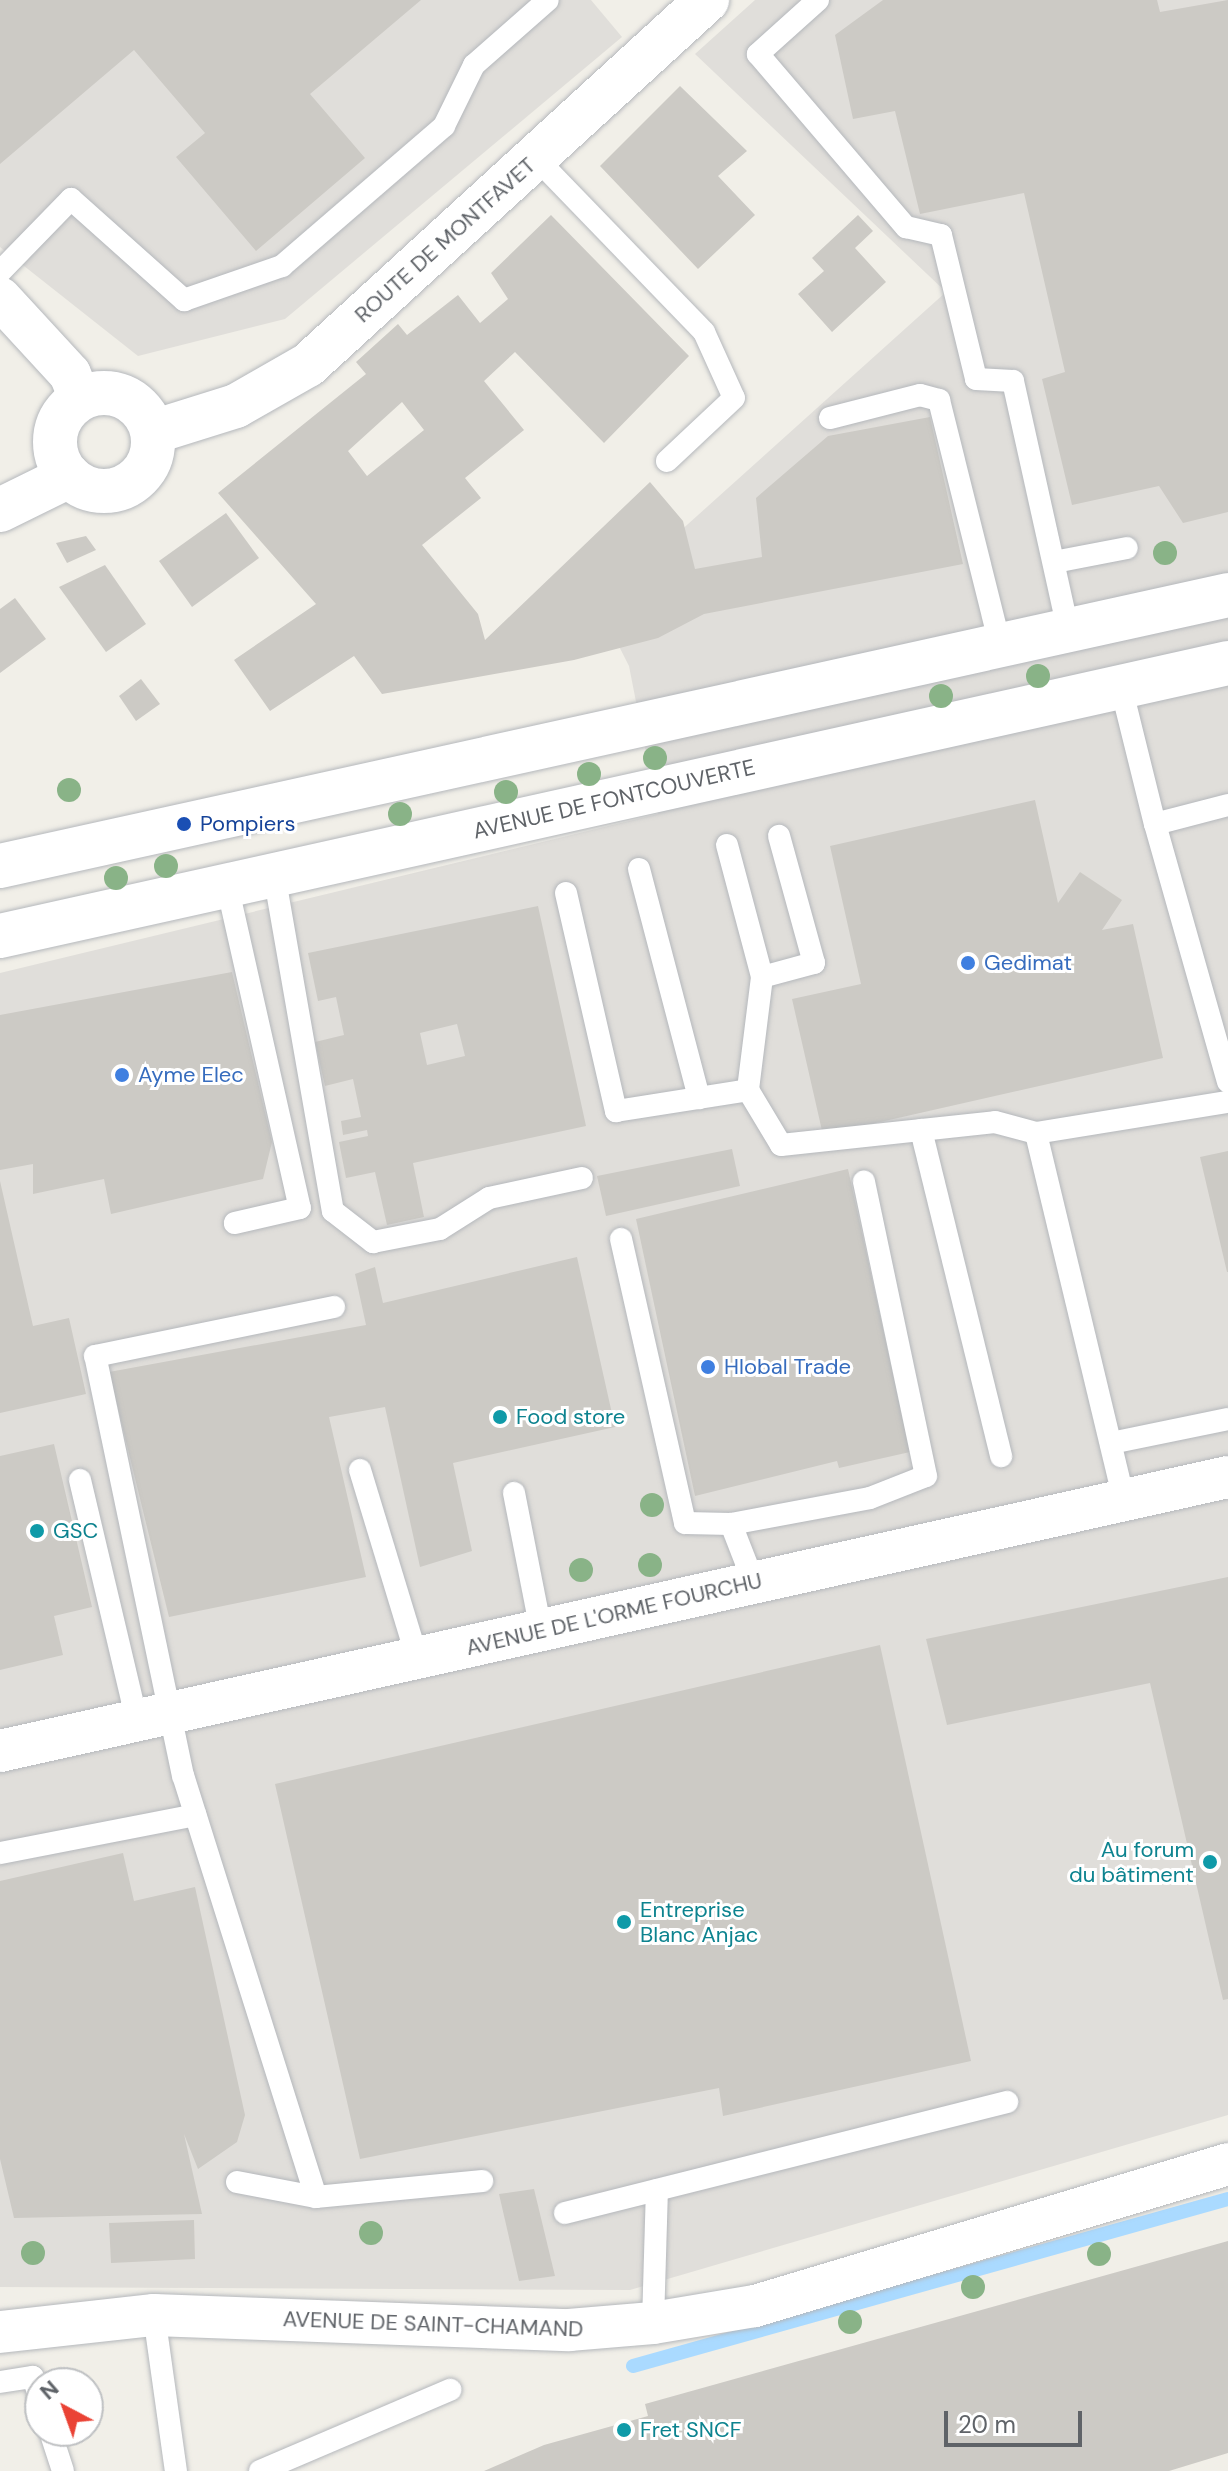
<!DOCTYPE html>
<meta charset="utf-8">
<style>
body{margin:0}
#map{position:relative;width:1228px;height:2471px;overflow:hidden;background:#f1efe8;font-family:"DM Sans",sans-serif}
div>[style]{position:absolute}
.industrial>*{inset:0;background:#e0deda}
.stream>*{height:14px;margin:-7px;padding:0 7px;transform-origin:7px;border-radius:7px;background:#aadaff}
.building>*{inset:0;background:#cccac5}
.roads{filter:drop-shadow(0 0 2px #b5b8bc) drop-shadow(0 0 2px #b5b8bc)}
.service>*{height:22px;margin:-11px;padding:0 11px;transform-origin:11px;border-radius:11px;background:#fff}
.minor>*{height:42px;margin:-21px;padding:0 21px;transform-origin:21px;border-radius:21px;background:#fff}
.tertiary>*{height:44px;margin:-22px;padding:0 22px;transform-origin:22px;border-radius:22px;background:#fff}
.tertiary>.ring{margin:-22px;padding:0;box-sizing:content-box;background:none;border:44px solid #fff;border-radius:50%}
.secondary>*{height:44px;margin:-22px;padding:0 22px;transform-origin:22px;border-radius:22px;background:#fff}
.trees>*{width:24px;height:24px;margin:-12px;border-radius:50%;background:#89b387}
.dots>*{width:22px;height:22px;translate:-50% -50%;box-sizing:border-box;border:4px solid #fff;border-radius:50%}
span{translate:-50% -50%;white-space:nowrap;text-align:center;line-height:1.15;-webkit-text-stroke:6px #fff;paint-order:stroke}
.street-label{font-size:22px;color:#5f6368}
.transit-label{font-size:22px;color:#164399}
.left{translate:0 -50%;text-align:left}
.shop-label{font-size:22px;color:#366cbe}
.culture-label{font-size:22px;color:#0d838f}
.right{translate:-100% -50%;text-align:right}
.north{position:absolute;left:24px;top:2367px;width:80px;height:80px;box-sizing:border-box;background:#fff;border:2px solid #bfc1c3;border-radius:50%;rotate:319deg;font-size:22px;font-weight:700;line-height:32px;text-align:center;color:#5f6368}
.north::after{content:'';display:block;margin:auto;width:28px;height:36px;background:#ea4335;clip-path:polygon(50% 0,100% 100%,50% 72%,0 100%)}
.scale{position:absolute;left:944px;top:2411px;width:138px;height:36px;box-sizing:border-box;border:4px solid #5f6368;border-top:0;padding-left:10px;font-size:24px;line-height:28px;white-space:nowrap;color:#5f6368;-webkit-text-stroke:6px #fff;paint-order:stroke}
</style>
<div id="map">
<div class="industrial">
<i style="clip-path:polygon(0 0,591px 0,622px 37px,285px 319px,138px 356px,0 247px)"></i>
<i style="clip-path:polygon(755px 0,1228px 0,1228px 2115px,630px 2290px,0 2287px,0 973px,658px 814px,629px 666px,598px 605px,946px 292px,695px 54px)"></i>
</div>
<div class="stream">
<i style="left:633px;top:2366px;width:618px;rotate:-15.68deg"></i>
</div>
<div class="building">
<i style="clip-path:polygon(0 0,421px 0,310px 94px,365px 158px,256px 251px,176px 157px,205px 133px,134px 50px,0 164px)"></i>
<i style="clip-path:polygon(883px 0,1157px 0,1160px 12px,1228px 0,1228px 512px,1183px 523px,1159px 486px,1072px 505px,1042px 379px,1065px 372px,1024px 193px,920px 214px,895px 111px,853px 119px,835px 35px)"></i>
<i style="clip-path:polygon(680px 86px,747px 151px,718px 176px,755px 215px,698px 269px,600px 166px)"></i>
<i style="clip-path:polygon(evenodd,551px 215px,689px 356px,604px 443px,515px 352px,484px 381px,524px 430px,465px 478px,481px 498px,422px 545px,478px 614px,485px 640px,650px 482px,683px 521px,695px 569px,762px 557px,756px 498px,828px 436px,930px 417px,963px 564px,704px 614px,658px 638px,574px 660px,382px 694px,354px 656px,270px 711px,234px 660px,316px 604px,218px 493px,366px 374px,356px 362px,398px 324px,407px 335px,458px 295px,480px 323px,508px 299px,491px 273px,551px 215px,402px 402px,424px 430px,367px 476px,348px 451px,402px 402px)"></i>
<i style="clip-path:polygon(858px 215px,873px 231px,855px 248px,886px 282px,832px 332px,798px 294px,824px 271px,812px 258px)"></i>
<i style="clip-path:polygon(226px 513px,259px 558px,192px 607px,159px 561px)"></i>
<i style="clip-path:polygon(86px 536px,96px 550px,67px 563px,56px 543px)"></i>
<i style="clip-path:polygon(105px 565px,146px 624px,106px 652px,59px 587px)"></i>
<i style="clip-path:polygon(15px 598px,46px 639px,0 673px,0 609px)"></i>
<i style="clip-path:polygon(141px 679px,160px 704px,136px 721px,119px 696px)"></i>
<i style="clip-path:polygon(1035px 800px,1058px 903px,1080px 872px,1122px 900px,1102px 930px,1133px 924px,1163px 1058px,823px 1135px,792px 999px,861px 984px,830px 846px)"></i>
<i style="clip-path:polygon(evenodd,538px 906px,586px 1126px,413px 1163px,424px 1217px,387px 1225px,375px 1172px,346px 1178px,339px 1142px,368px 1136px,367px 1130px,343px 1135px,341px 1121px,361px 1117px,353px 1079px,325px 1086px,315px 1042px,344px 1035px,336px 997px,318px 1001px,308px 953px,538px 906px,457px 1024px,465px 1056px,427px 1065px,420px 1033px,457px 1024px)"></i>
<i style="clip-path:polygon(232px 972px,272px 1142px,263px 1179px,111px 1214px,104px 1179px,33px 1194px,33px 1164px,0 1170px,0 1015px)"></i>
<i style="clip-path:polygon(732px 1149px,740px 1186px,606px 1216px,597px 1176px)"></i>
<i style="clip-path:polygon(1228px 1151px,1228px 1272px,1227px 1272px,1200px 1157px)"></i>
<i style="clip-path:polygon(848px 1169px,910px 1452px,839px 1468px,837px 1461px,695px 1496px,636px 1219px)"></i>
<i style="clip-path:polygon(0 1181px,33px 1326px,69px 1318px,86px 1394px,0 1413px)"></i>
<i style="clip-path:polygon(577px 1257px,615px 1427px,453px 1463px,472px 1551px,420px 1567px,385px 1407px,329px 1417px,366px 1577px,169px 1617px,109px 1372px,366px 1325px,355px 1274px,375px 1267px,383px 1303px)"></i>
<i style="clip-path:polygon(54px 1444px,92px 1607px,54px 1616px,63px 1655px,0 1670px,0 1456px)"></i>
<i style="clip-path:polygon(1228px 1577px,1228px 1999px,1223px 2000px,1150px 1683px,947px 1725px,926px 1639px)"></i>
<i style="clip-path:polygon(880px 1645px,971px 2061px,723px 2116px,719px 2088px,360px 2159px,275px 1784px)"></i>
<i style="clip-path:polygon(123px 1853px,134px 1901px,195px 1887px,245px 2115px,237px 2142px,198px 2169px,184px 2134px,202px 2214px,14px 2218px,0 2159px,0 1881px)"></i>
<i style="clip-path:polygon(534px 2189px,555px 2276px,519px 2281px,499px 2194px)"></i>
<i style="clip-path:polygon(194px 2220px,195px 2259px,111px 2263px,109px 2223px)"></i>
<i style="clip-path:polygon(1228px 2241px,1228px 2453px,1169px 2471px,484px 2471px,544px 2445px,648px 2416px,645px 2404px)"></i>
</div>
<div class="roads">
<div class="service">
<i style="left:818px;top:0;width:81px;rotate:138deg"></i>
<i style="left:758px;top:54px;width:228px;rotate:49.5deg"></i>
<i style="left:906px;top:227px;width:36px;rotate:13deg"></i>
<i style="left:941px;top:235px;width:148px;rotate:76.3deg"></i>
<i style="left:976px;top:379px;width:37px;rotate:3deg"></i>
<i style="left:1013px;top:381px;width:255px;rotate:77.5deg"></i>
<i style="left:535px;top:157px;width:243px;rotate:46deg"></i>
<i style="left:704px;top:332px;width:72px;rotate:65.6deg"></i>
<i style="left:734px;top:398px;width:92px;rotate:136.8deg"></i>
<i style="left:0;top:272px;width:102px;rotate:-45.8deg"></i>
<i style="left:71px;top:199px;width:152px;rotate:41.8deg"></i>
<i style="left:184px;top:300px;width:104px;rotate:-19.1deg"></i>
<i style="left:282px;top:266px;width:214px;rotate:-40.8deg"></i>
<i style="left:444px;top:126px;width:68px;rotate:-63.8deg"></i>
<i style="left:474px;top:65px;width:98px;rotate:-41.3deg"></i>
<i style="left:830px;top:418px;width:93px;rotate:-14.3deg"></i>
<i style="left:920px;top:395px;width:20px;rotate:15deg"></i>
<i style="left:939px;top:400px;width:252px;rotate:76deg"></i>
<i style="left:1054px;top:562px;width:74px;rotate:-10.9deg"></i>
<i style="left:1121px;top:687px;width:141px;rotate:76.1deg"></i>
<i style="left:1155px;top:824px;width:75px;rotate:-14.6deg"></i>
<i style="left:1155px;top:824px;width:268px;rotate:74.2deg"></i>
<i style="left:727px;top:845px;width:137px;rotate:75.1deg"></i>
<i style="left:762px;top:977px;width:114px;rotate:97.1deg"></i>
<i style="left:639px;top:869px;width:237px;rotate:75.3deg"></i>
<i style="left:274px;top:874px;width:342px;rotate:80.1deg"></i>
<i style="left:333px;top:1211px;width:51px;rotate:37.8deg"></i>
<i style="left:373px;top:1242px;width:68px;rotate:-11deg"></i>
<i style="left:440px;top:1229px;width:58px;rotate:-32.3deg"></i>
<i style="left:489px;top:1198px;width:95px;rotate:-12.1deg"></i>
<i style="left:227px;top:885px;width:331px;rotate:77.3deg"></i>
<i style="left:300px;top:1208px;width:67px;rotate:167deg"></i>
<i style="left:566px;top:893px;width:224px;rotate:77.1deg"></i>
<i style="left:616px;top:1111px;width:134px;rotate:-9deg"></i>
<i style="left:748px;top:1090px;width:64px;rotate:59deg"></i>
<i style="left:781px;top:1145px;width:215px;rotate:-6.1deg"></i>
<i style="left:995px;top:1122px;width:42px;rotate:15deg"></i>
<i style="left:762px;top:977px;width:54px;rotate:-15.1deg"></i>
<i style="left:814px;top:963px;width:132px;rotate:-105.4deg"></i>
<i style="left:921px;top:1130px;width:336px;rotate:76.2deg"></i>
<i style="left:621px;top:1239px;width:291px;rotate:77.3deg"></i>
<i style="left:685px;top:1523px;width:46px;rotate:1.2deg"></i>
<i style="left:731px;top:1524px;width:141px;rotate:-10.6deg"></i>
<i style="left:870px;top:1498px;width:60px;rotate:-21.4deg"></i>
<i style="left:926px;top:1476px;width:301px;rotate:-101.9deg"></i>
<i style="left:1111px;top:1443px;width:119px;rotate:-11.6deg"></i>
<i style="left:360px;top:1470px;width:196px;rotate:73.1deg"></i>
<i style="left:80px;top:1480px;width:248px;rotate:76.7deg"></i>
<i style="left:514px;top:1493px;width:141px;rotate:78.9deg"></i>
<i style="left:1124px;top:1500px;width:377px;rotate:-103.5deg"></i>
<i style="left:1036px;top:1133px;width:194px;rotate:-9.2deg"></i>
<i style="left:731px;top:1524px;width:63px;rotate:68.7deg"></i>
<i style="left:0;top:1853px;width:199px;rotate:-11deg"></i>
<i style="left:237px;top:2182px;width:80px;rotate:10.8deg"></i>
<i style="left:316px;top:2197px;width:442px;rotate:-107.5deg"></i>
<i style="left:183px;top:1776px;width:429px;rotate:-101.8deg"></i>
<i style="left:95px;top:1356px;width:244px;rotate:-11.6deg"></i>
<i style="left:316px;top:2197px;width:167px;rotate:-5.5deg"></i>
<i style="left:565px;top:2213px;width:456px;rotate:-14.1deg"></i>
<i style="left:154px;top:2315px;width:158px;rotate:82deg"></i>
<i style="left:653px;top:2323px;width:133px;rotate:-88.3deg"></i>
<i style="left:0;top:2382px;width:33px;rotate:-9deg"></i>
<i style="left:33px;top:2377px;width:22px;rotate:72deg"></i>
<i style="left:50px;top:2431px;width:42px;rotate:72deg"></i>
<i style="left:260px;top:2471px;width:207px;rotate:-23.1deg"></i>
</div>
<div class="minor">
<i style="left:0;top:298px;width:103px;rotate:47.4deg"></i>
<i style="left:70px;top:374px;width:27px;rotate:68deg"></i>
<i style="left:0;top:1751px;width:1258px;rotate:-12.58deg"></i>
<i style="left:0;top:2332px;width:155px;rotate:-6.3deg"></i>
<i style="left:154px;top:2315px;width:415px;rotate:2.1deg"></i>
<i style="left:569px;top:2330px;width:84px;rotate:-4.8deg"></i>
<i style="left:653px;top:2323px;width:103px;rotate:-9.5deg"></i>
<i style="left:755px;top:2306px;width:494px;rotate:-16.7deg"></i>
</div>
<div class="tertiary">
<i class="ring" style="left:55px;top:393px;width:54px;height:54px"></i>
<i style="left:153px;top:432px;width:87px;rotate:-17.4deg"></i>
<i style="left:236px;top:406px;width:83px;rotate:-29.7deg"></i>
<i style="left:308px;top:365px;width:541px;rotate:-42.45deg"></i>
<i style="left:0;top:510px;width:77px;rotate:-26.2deg"></i>
</div>
<div class="secondary">
<i style="left:0;top:866px;width:1258px;rotate:-12.44deg"></i>
<i style="left:0;top:936px;width:1258px;rotate:-12.53deg"></i>
</div>
</div>
<div class="trees">
<i style="left:1165px;top:553px"></i>
<i style="left:1038px;top:676px"></i>
<i style="left:941px;top:696px"></i>
<i style="left:655px;top:758px"></i>
<i style="left:589px;top:774px"></i>
<i style="left:69px;top:790px"></i>
<i style="left:506px;top:792px"></i>
<i style="left:400px;top:814px"></i>
<i style="left:166px;top:866px"></i>
<i style="left:116px;top:878px"></i>
<i style="left:652px;top:1505px"></i>
<i style="left:650px;top:1565px"></i>
<i style="left:581px;top:1570px"></i>
<i style="left:371px;top:2233px"></i>
<i style="left:33px;top:2253px"></i>
<i style="left:1099px;top:2254px"></i>
<i style="left:973px;top:2287px"></i>
<i style="left:850px;top:2322px"></i>
</div>
<div class="dots">
<i style="left:184px;top:824px;background:#1a4fb4"></i>
<i style="left:968px;top:963px;background:#3f7fe0"></i>
<i style="left:122px;top:1075px;background:#3f7fe0"></i>
<i style="left:708px;top:1367px;background:#3f7fe0"></i>
<i style="left:500px;top:1417px;background:#0f9aa8"></i>
<i style="left:37px;top:1531px;background:#0f9aa8"></i>
<i style="left:1210px;top:1862px;background:#0f9aa8"></i>
<i style="left:624px;top:1922px;background:#0f9aa8"></i>
<i style="left:624px;top:2430px;background:#0f9aa8"></i>
</div>
<div class="street-label">
<span style="left:445px;top:240px;rotate:-42deg">ROUTE DE MONTFAVET</span>
<span style="left:614px;top:799px;rotate:-13deg">AVENUE DE FONTCOUVERTE</span>
<span style="left:614px;top:1614px;rotate:-13deg">AVENUE DE L'ORME FOURCHU</span>
<span style="left:433px;top:2324px;rotate:2deg">AVENUE DE SAINT-CHAMAND</span>
</div>
<div class="transit-label">
<span class="left" style="left:200px;top:824px">Pompiers</span>
</div>
<div class="shop-label">
<span class="left" style="left:984px;top:963px">Gedimat</span>
<span class="left" style="left:138px;top:1075px">Ayme Elec</span>
<span class="left" style="left:724px;top:1367px">Hlobal Trade</span>
</div>
<div class="culture-label">
<span class="left" style="left:516px;top:1417px">Food store</span>
<span class="left" style="left:53px;top:1531px">GSC</span>
<span class="right" style="left:1194px;top:1862px">Au forum<br>du bâtiment</span>
<span class="left" style="left:640px;top:1922px">Entreprise<br>Blanc Anjac</span>
<span class="left" style="left:640px;top:2430px">Fret SNCF</span>
</div>
<div class="north">N</div>
<div class="scale">20 m</div>
</div>
